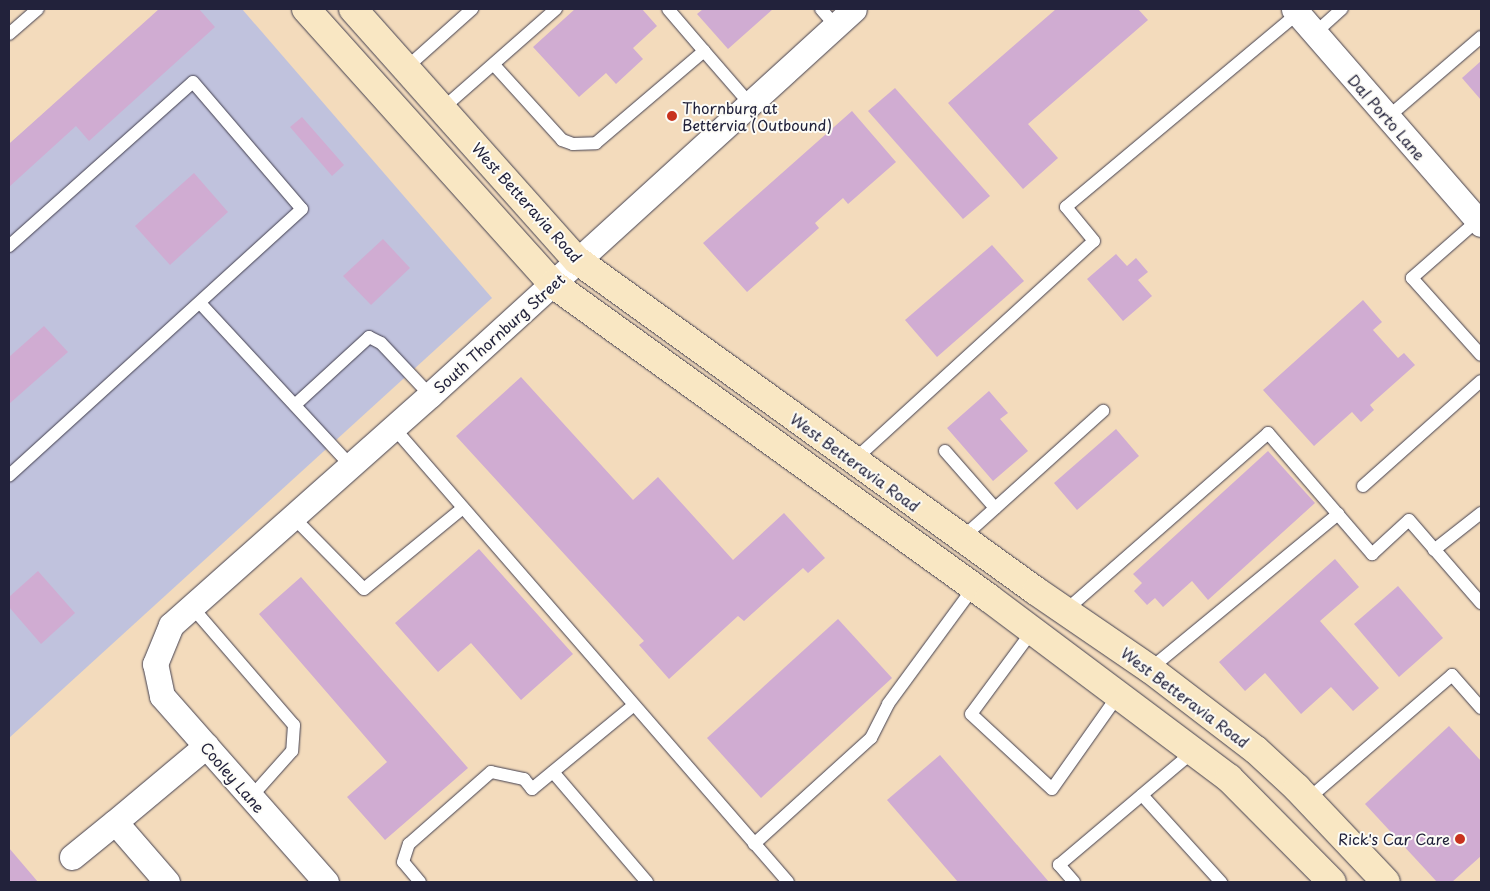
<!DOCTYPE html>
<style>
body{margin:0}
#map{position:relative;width:1490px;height:891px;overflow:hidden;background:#f3dbbc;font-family:"Playpen Sans",sans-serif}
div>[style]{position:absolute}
.industrial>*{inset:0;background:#c0c2dd}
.building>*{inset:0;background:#d0acd2}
.roads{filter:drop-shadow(0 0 1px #413e4e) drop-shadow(0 0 1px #413e4e)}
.lane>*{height:12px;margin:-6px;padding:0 6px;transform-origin:6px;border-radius:6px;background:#fff}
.street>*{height:25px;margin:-12.5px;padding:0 12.5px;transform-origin:12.5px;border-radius:12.5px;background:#fff}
.secondary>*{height:28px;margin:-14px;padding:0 14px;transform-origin:14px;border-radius:14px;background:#f9e7c3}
.dots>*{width:14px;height:14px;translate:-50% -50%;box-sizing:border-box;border:2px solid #fdfcf7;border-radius:50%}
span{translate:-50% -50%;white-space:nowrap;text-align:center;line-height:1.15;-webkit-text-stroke:4px #fdfcf7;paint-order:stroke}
.poi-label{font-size:15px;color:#22223b}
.left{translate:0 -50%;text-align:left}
.right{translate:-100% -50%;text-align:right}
.street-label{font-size:15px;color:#22223b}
.frame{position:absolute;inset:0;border:10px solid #22223b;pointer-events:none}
</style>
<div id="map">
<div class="industrial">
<i style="clip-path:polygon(162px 9px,242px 9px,492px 298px,9px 738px,9px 144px)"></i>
</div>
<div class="building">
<i style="clip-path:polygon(159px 9px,199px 9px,215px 27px,89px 141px,76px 126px,9px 187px,9px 144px)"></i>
<i style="clip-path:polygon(575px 9px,642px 9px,657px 26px,633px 48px,643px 59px,616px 84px,606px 73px,579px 97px,533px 47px)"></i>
<i style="clip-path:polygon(703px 9px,773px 9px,728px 49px,697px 14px)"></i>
<i style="clip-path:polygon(1056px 9px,1138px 9px,1148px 20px,1028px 124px,1058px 158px,1023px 189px,948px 103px)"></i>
<i style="clip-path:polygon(1481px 61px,1481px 100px,1462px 78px)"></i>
<i style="clip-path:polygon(895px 88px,990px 196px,963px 219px,868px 111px)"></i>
<i style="clip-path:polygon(852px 111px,896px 162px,848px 204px,843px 198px,815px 223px,819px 228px,747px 292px,703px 243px)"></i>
<i style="clip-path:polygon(302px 117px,344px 165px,332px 176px,290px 127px)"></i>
<i style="clip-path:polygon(194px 173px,228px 212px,170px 265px,135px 226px)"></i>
<i style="clip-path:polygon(383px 239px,410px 268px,371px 305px,343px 276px)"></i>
<i style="clip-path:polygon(992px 245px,1024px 281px,937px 357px,905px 320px)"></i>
<i style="clip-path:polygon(1116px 254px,1127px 266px,1136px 258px,1148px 272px,1138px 280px,1152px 296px,1123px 321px,1087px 279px)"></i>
<i style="clip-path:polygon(1363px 300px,1382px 322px,1373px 330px,1398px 358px,1404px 353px,1415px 365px,1370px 405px,1374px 410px,1361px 422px,1352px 412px,1314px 446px,1263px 390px)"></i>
<i style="clip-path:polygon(44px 326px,68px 352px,9px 404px,9px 357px)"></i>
<i style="clip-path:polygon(521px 377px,633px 500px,658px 477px,733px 560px,784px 513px,825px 558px,808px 573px,803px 568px,744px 621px,738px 616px,669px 679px,639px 645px,644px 641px,456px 436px)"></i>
<i style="clip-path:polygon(989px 391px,1008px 413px,1000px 419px,1028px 451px,993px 481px,947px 428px)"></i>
<i style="clip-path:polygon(1116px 429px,1139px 456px,1077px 510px,1054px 483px)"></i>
<i style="clip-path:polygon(1268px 451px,1315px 503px,1208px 600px,1192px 581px,1163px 607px,1155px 598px,1147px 605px,1134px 591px,1142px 583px,1133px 574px)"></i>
<i style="clip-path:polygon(479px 549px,573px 654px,521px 700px,471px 643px,438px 672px,395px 623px)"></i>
<i style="clip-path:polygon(1335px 559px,1359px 587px,1320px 621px,1379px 688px,1353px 711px,1331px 687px,1301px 714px,1265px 673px,1245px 691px,1219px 662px)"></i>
<i style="clip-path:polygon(38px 571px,75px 613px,41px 644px,9px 607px,9px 597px)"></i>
<i style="clip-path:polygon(301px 577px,468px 768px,385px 840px,347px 797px,387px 762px,259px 614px)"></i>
<i style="clip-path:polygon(1398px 586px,1443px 638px,1399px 677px,1354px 624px)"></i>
<i style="clip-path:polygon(838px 619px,892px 678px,761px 798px,707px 738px)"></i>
<i style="clip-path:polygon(1449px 726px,1481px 761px,1481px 856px,1452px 882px,1437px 882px,1365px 804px)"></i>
<i style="clip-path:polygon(940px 755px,1049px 882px,958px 882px,887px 800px)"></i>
<i style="clip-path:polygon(9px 848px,38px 882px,9px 882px)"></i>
</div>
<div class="roads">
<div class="lane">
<i style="left:821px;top:9px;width:21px;rotate:49deg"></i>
<i style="left:1315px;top:33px;width:36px;rotate:-42deg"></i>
<i style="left:9px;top:34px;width:38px;rotate:-41deg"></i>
<i style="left:704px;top:51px;width:69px;rotate:49.1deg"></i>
<i style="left:495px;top:66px;width:100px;rotate:47.8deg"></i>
<i style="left:562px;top:140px;width:12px;rotate:20deg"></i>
<i style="left:573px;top:144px;width:23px;rotate:-2deg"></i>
<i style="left:596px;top:143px;width:142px;rotate:-40.4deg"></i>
<i style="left:704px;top:51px;width:55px;rotate:-130.6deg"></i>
<i style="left:406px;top:68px;width:89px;rotate:-41.8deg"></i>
<i style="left:442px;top:109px;width:152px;rotate:-41.3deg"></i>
<i style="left:1388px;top:117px;width:123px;rotate:-40.7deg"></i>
<i style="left:1478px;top:220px;width:88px;rotate:138.7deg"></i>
<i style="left:1412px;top:278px;width:103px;rotate:48.1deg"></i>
<i style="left:9px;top:246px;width:246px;rotate:-41.7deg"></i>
<i style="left:193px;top:82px;width:167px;rotate:49.4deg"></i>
<i style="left:302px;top:209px;width:396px;rotate:137.7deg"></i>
<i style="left:200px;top:303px;width:222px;rotate:47.2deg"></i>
<i style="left:296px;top:404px;width:99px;rotate:-42.5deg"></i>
<i style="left:369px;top:337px;width:13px;rotate:27deg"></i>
<i style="left:381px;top:343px;width:71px;rotate:46.7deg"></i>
<i style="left:394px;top:428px;width:601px;rotate:49.05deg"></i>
<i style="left:945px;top:451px;width:76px;rotate:48.7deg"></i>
<i style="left:853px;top:461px;width:326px;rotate:-42.4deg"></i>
<i style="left:1094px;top:241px;width:44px;rotate:-129.5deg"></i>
<i style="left:1066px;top:207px;width:302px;rotate:-39.9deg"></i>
<i style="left:1363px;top:486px;width:158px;rotate:-41.7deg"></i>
<i style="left:293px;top:517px;width:101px;rotate:45.4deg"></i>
<i style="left:364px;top:589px;width:128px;rotate:-39.3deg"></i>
<i style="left:962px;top:538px;width:190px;rotate:-42deg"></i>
<i style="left:1434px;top:550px;width:60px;rotate:-38.2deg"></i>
<i style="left:192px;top:607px;width:156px;rotate:49.2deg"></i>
<i style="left:294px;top:725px;width:26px;rotate:94deg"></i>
<i style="left:292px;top:751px;width:62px;rotate:131.7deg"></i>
<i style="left:1065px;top:611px;width:270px;rotate:-41.2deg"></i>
<i style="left:1268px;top:433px;width:160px;rotate:49.3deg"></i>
<i style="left:1372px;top:554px;width:50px;rotate:-42.6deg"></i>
<i style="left:1409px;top:520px;width:110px;rotate:49.1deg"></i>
<i style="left:1033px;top:630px;width:104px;rotate:126.4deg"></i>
<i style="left:971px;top:714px;width:110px;rotate:42.8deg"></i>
<i style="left:1052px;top:789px;width:116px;rotate:-54.8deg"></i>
<i style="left:1150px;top:669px;width:244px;rotate:-39.5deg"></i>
<i style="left:553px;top:772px;width:145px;rotate:49.5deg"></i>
<i style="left:1142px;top:795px;width:118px;rotate:47.8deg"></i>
<i style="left:1308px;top:799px;width:190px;rotate:-40.7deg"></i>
<i style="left:1452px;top:675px;width:44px;rotate:48.7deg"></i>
<i style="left:754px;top:844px;width:158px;rotate:-42.2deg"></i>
<i style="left:871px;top:738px;width:38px;rotate:-63deg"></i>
<i style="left:888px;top:704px;width:145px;rotate:-53.7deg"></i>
<i style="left:420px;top:882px;width:26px;rotate:-130deg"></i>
<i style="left:403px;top:862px;width:19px;rotate:-72deg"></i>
<i style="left:409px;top:844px;width:109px;rotate:-41.3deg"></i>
<i style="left:491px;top:772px;width:34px;rotate:12deg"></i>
<i style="left:524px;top:779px;width:13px;rotate:51deg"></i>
<i style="left:532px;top:789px;width:132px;rotate:-39.5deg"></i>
<i style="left:1074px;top:882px;width:23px;rotate:-131deg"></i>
<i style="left:1059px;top:865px;width:177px;rotate:-40.2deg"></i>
</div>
<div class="street">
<i style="left:1294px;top:9px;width:285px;rotate:49deg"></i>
<i style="left:72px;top:857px;width:55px;rotate:-39.1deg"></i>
<i style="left:167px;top:882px;width:79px;rotate:-130.9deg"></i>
<i style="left:115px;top:822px;width:119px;rotate:-39.9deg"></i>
<i style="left:326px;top:882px;width:248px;rotate:-131.4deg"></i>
<i style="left:162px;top:696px;width:33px;rotate:-102deg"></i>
<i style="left:155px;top:664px;width:42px;rotate:-67.7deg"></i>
<i style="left:171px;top:625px;width:346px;rotate:-41.6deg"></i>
<i style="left:430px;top:395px;width:573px;rotate:-42.31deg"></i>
</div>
<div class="secondary">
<i style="left:306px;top:9px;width:370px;rotate:48.1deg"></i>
<i style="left:553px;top:284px;width:537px;rotate:35.76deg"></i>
<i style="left:989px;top:598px;width:300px;rotate:36.9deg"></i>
<i style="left:1229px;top:778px;width:146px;rotate:45.3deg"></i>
<i style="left:353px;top:9px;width:336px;rotate:48.3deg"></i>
<i style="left:577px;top:260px;width:566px;rotate:35.8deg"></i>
<i style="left:1036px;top:591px;width:138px;rotate:34.4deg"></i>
<i style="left:1150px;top:669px;width:133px;rotate:37.4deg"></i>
<i style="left:1256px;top:750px;width:56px;rotate:42.8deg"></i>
<i style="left:1297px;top:788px;width:129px;rotate:46.6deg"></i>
</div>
</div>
<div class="dots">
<i style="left:672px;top:116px;background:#c8321e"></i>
<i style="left:1460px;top:839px;background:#c8321e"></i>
</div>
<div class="poi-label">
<span class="left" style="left:682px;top:116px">Thornburg at<br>Bettervia (Outbound)</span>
<span class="right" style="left:1450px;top:839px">Rick's Car Care</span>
</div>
<div class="street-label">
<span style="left:1387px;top:117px;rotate:49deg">Dal Porto Lane</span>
<span style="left:527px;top:202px;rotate:48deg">West Betteravia Road</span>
<span style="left:499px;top:333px;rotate:-42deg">South Thornburg Street</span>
<span style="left:855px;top:462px;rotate:36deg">West Betteravia Road</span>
<span style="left:1185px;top:697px;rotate:37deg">West Betteravia Road</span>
<span style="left:233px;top:777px;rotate:49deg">Cooley Lane</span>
</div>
<div class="frame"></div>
</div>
